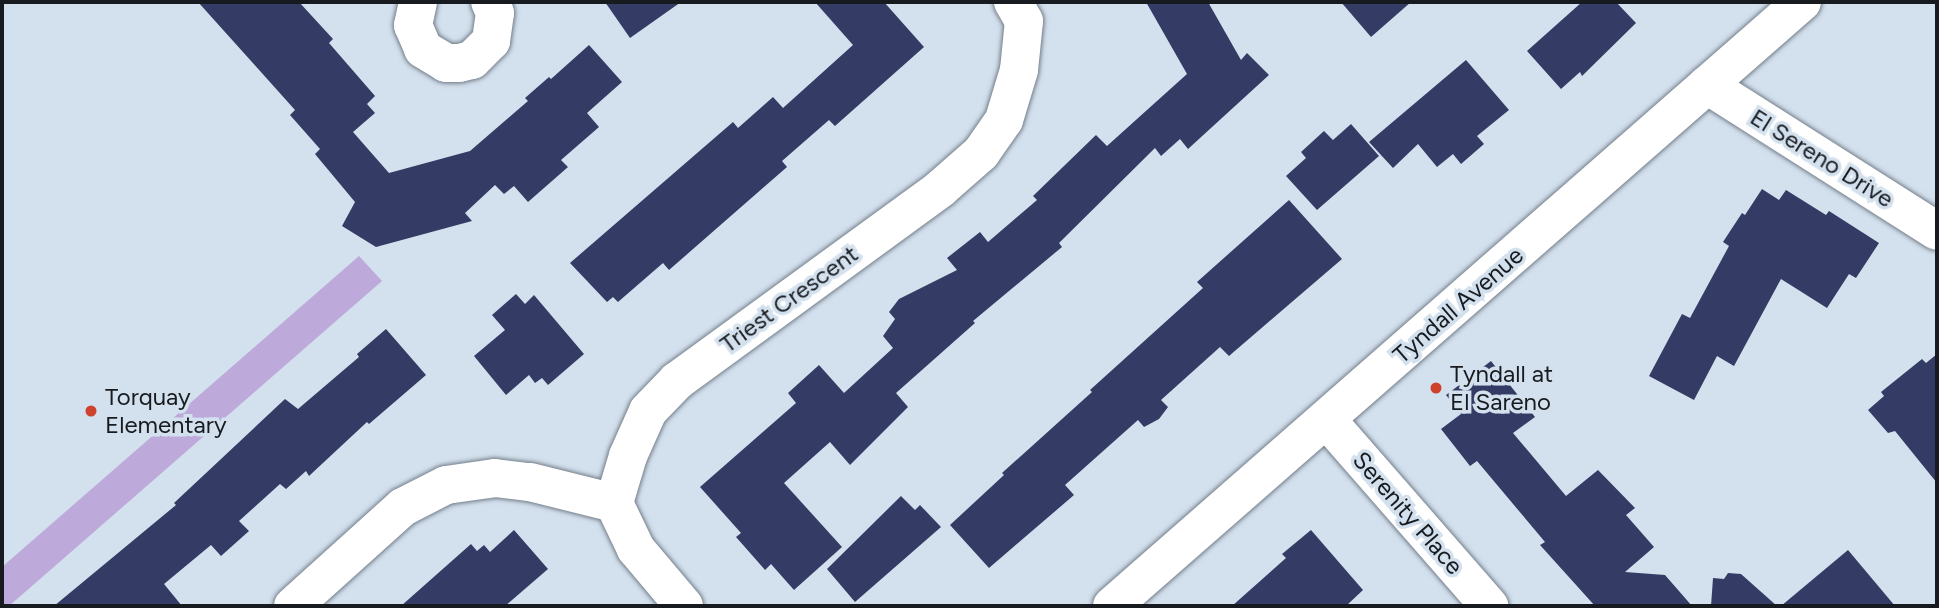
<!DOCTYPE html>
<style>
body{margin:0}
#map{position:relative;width:1939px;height:608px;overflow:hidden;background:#d3e0ed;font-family:Figtree,sans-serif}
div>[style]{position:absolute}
.green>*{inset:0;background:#bea9db}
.building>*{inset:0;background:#343b65}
.roads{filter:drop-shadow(0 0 2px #737f8a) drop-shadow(0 0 2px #737f8a)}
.minor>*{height:38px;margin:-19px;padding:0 19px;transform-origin:19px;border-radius:19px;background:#fff}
.tertiary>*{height:38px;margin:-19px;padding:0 19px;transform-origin:19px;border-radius:19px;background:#fff}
.dots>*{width:19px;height:19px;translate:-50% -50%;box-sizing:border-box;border:4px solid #d3e0ed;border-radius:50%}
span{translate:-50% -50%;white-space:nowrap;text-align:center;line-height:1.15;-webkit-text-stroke:7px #d3e0ed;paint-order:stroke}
.street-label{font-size:24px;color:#171b20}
.poi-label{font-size:24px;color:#171b20}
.left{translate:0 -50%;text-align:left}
.frame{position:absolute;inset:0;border:4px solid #171b20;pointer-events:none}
</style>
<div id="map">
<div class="green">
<i style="clip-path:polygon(359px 256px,382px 281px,9px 606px,2px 606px,2px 567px)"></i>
</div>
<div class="building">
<i style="clip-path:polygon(198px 2px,299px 2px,333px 39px,329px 43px,375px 96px,367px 104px,375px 113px,353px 132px,389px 173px,470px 151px,528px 101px,525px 98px,549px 77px,551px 79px,589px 45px,622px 82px,587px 113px,599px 127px,561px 160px,568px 167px,528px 202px,514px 186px,504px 194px,495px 185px,465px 213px,472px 221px,376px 247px,342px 226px,355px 202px,315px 154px,320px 149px,290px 115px,295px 110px)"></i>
<i style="clip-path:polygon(605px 2px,681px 2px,630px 38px)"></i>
<i style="clip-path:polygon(815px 2px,884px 2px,924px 47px,835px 126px,829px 120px,782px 161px,787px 167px,669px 270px,663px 263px,618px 302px,613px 297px,607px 302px,570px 263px,733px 122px,738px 128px,773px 97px,783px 108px,853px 45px)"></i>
<i style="clip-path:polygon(1146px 2px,1208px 2px,1241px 60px,1247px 53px,1269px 75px,1188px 149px,1180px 139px,1161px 156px,1155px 148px,1059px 243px,1062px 247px,973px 321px,975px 323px,896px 393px,908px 407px,850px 465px,830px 442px,784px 483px,842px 547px,794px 590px,771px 564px,765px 570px,736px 537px,741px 533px,700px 487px,796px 403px,788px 393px,819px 365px,844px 393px,893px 348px,883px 336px,895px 319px,889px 312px,899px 299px,957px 270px,947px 258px,980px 232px,988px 242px,1037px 200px,1033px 196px,1096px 135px,1107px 146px,1187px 74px)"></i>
<i style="clip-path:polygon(1341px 2px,1411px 2px,1371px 37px)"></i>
<i style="clip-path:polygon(1582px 2px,1616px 2px,1636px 23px,1582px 76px,1580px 72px,1561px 89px,1527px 51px)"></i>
<i style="clip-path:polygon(1466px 60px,1509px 110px,1477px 136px,1484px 144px,1461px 164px,1453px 154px,1437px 167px,1418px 144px,1393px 168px,1369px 142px)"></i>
<i style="clip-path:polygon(1351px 124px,1379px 156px,1317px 210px,1286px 176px,1306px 158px,1301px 152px,1324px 131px,1333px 140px)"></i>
<i style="clip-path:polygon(1762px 189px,1779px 200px,1786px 190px,1826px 215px,1829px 211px,1879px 243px,1856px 278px,1849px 274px,1827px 308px,1781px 279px,1734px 366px,1717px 356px,1694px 400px,1649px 376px,1682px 314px,1690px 318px,1729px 246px,1723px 242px,1742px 213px,1745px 215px)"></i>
<i style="clip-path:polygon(1289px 200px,1342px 259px,1229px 356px,1220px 347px,1161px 400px,1168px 407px,1159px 419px,1144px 427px,1138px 420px,1065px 485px,1074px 495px,989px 568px,950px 525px,1004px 475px,1002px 473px,1092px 392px,1090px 390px,1203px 288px,1197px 282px)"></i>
<i style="clip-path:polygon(516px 294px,525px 304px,534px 295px,584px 354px,548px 385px,542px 378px,535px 383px,529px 375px,506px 395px,474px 356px,505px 330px,492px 315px)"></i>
<i style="clip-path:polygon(386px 329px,426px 375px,369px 424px,367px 422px,309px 476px,306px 471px,286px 489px,280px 484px,239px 521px,249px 531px,221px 556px,211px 545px,164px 584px,182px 606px,54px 606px,176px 505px,174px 503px,285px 399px,298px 409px,359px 357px,357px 354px)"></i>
<i style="clip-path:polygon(1937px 354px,1937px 483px,1895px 431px,1888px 433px,1868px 410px,1884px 396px,1881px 392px,1922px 359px,1926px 363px)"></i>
<i style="clip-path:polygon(1491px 361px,1535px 417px,1513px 433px,1566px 496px,1598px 470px,1635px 508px,1626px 515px,1654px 547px,1625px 572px,1665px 575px,1692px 606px,1595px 606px,1540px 545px,1545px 542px,1477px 461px,1470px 466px,1441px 429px,1461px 414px,1446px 395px)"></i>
<i style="clip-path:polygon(901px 496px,915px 510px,920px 505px,941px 527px,855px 602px,827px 569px)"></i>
<i style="clip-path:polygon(514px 530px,548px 569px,505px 606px,401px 606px,471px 544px,477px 551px,484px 545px,490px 552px)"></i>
<i style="clip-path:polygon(1311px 530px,1363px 590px,1346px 606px,1232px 606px,1286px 558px,1282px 554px)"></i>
<i style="clip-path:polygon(1848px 550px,1895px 606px,1781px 606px)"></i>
<i style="clip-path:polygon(1728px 573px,1741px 574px,1777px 606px,1711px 606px,1713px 578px,1724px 579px)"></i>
</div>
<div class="roads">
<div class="minor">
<i style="left:418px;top:2px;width:24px;rotate:102deg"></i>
<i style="left:413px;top:25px;width:26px;rotate:67deg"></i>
<i style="left:423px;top:49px;width:27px;rotate:31deg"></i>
<i style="left:446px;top:63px;width:13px"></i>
<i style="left:459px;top:63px;width:13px;rotate:-13deg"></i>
<i style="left:472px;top:60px;width:27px;rotate:-45deg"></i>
<i style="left:491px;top:41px;width:28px;rotate:-82deg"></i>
<i style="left:495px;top:13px;width:12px;rotate:-114deg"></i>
<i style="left:1707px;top:85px;width:272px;rotate:32.4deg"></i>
<i style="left:1327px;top:420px;width:247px;rotate:48.9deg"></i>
<i style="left:293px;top:606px;width:148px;rotate:-42deg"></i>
<i style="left:403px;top:507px;width:48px;rotate:-27.1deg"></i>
<i style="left:446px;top:485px;width:49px;rotate:-8.1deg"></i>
<i style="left:495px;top:478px;width:35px;rotate:7deg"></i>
<i style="left:530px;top:482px;width:87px;rotate:14deg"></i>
<i style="left:684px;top:606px;width:75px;rotate:-130.1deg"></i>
<i style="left:636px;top:549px;width:51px;rotate:-115.6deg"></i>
<i style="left:614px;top:503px;width:49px;rotate:-73.4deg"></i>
<i style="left:628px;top:456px;width:49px;rotate:-66deg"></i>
<i style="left:648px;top:411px;width:42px;rotate:-46deg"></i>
<i style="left:677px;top:381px;width:326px;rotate:-36.1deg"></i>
<i style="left:940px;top:189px;width:55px;rotate:-41.3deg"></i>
<i style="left:981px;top:153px;width:40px;rotate:-55.1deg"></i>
<i style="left:1004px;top:120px;width:52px;rotate:-73.3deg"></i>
<i style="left:1019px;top:70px;width:49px;rotate:-84.2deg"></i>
<i style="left:1024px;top:21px;width:22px;rotate:-120deg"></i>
</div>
<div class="tertiary">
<i style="left:1112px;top:606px;width:917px;rotate:-41.2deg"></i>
</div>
</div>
<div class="dots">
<i style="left:1436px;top:388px;background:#ce422d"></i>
<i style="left:91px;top:411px;background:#ce422d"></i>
</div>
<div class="street-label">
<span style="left:1822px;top:158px;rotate:32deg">El Sereno Drive</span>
<span style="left:789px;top:299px;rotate:-36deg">Triest Crescent</span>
<span style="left:1458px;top:305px;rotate:-41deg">Tyndall Avenue</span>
<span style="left:1408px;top:513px;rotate:49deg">Serenity Place</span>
</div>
<div class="poi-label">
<span class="left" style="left:1450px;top:388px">Tyndall at<br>El Sareno</span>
<span class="left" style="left:105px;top:411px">Torquay<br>Elementary</span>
</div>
<div class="frame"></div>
</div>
